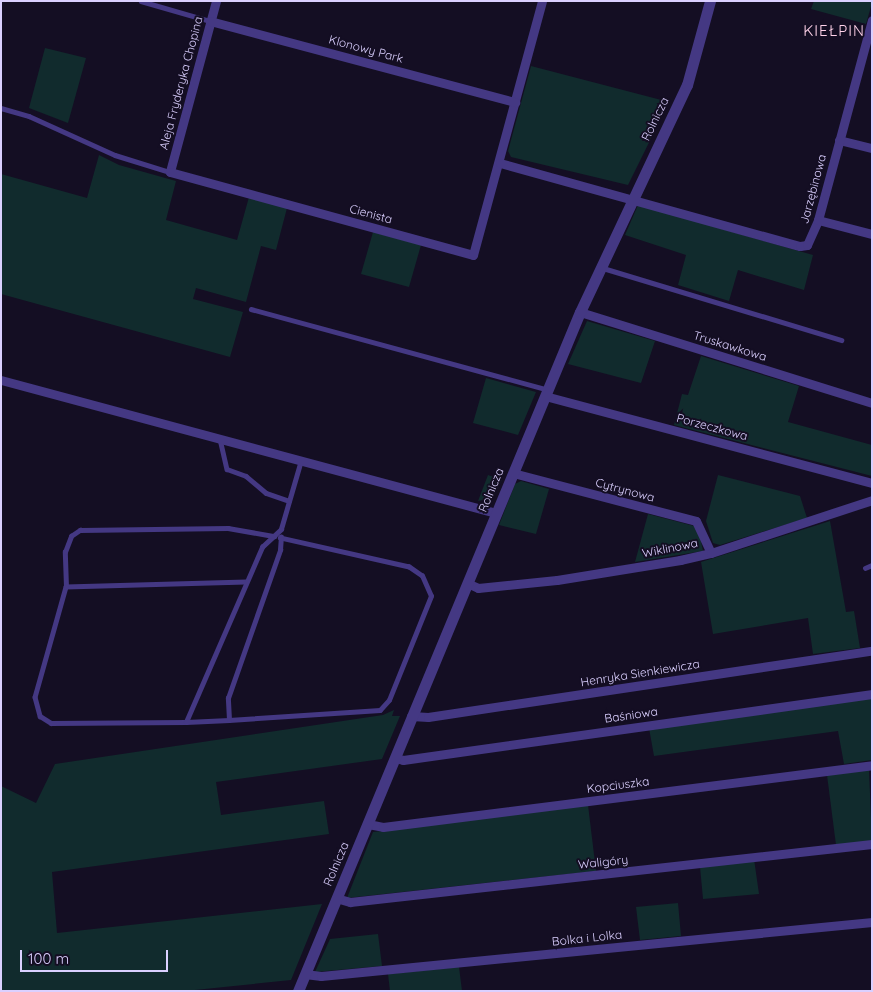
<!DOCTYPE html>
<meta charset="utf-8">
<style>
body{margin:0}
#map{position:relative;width:873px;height:992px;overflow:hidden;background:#140e23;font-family:Quicksand,sans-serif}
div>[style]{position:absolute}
.green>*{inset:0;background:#112b2d}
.service>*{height:4.5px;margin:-2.25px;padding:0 2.25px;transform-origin:2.25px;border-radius:2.25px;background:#443883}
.minor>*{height:9px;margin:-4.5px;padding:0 4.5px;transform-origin:4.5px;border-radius:4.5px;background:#443883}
.tertiary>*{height:11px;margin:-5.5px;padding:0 5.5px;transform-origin:5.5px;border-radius:5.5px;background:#443883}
span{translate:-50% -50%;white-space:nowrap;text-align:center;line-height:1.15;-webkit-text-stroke:4px #140e23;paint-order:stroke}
.street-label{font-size:12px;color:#dbd0ff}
.quarter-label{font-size:15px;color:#ffd2e9;letter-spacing:1px}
.frame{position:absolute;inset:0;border:2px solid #dbd0ff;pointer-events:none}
.scale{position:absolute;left:20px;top:950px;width:148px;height:22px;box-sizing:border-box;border:2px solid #dbd0ff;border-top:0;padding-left:6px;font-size:15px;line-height:18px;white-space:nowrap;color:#dbd0ff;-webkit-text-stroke:4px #140e23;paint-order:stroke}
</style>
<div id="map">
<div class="green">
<i style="clip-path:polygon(814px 1px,872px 1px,872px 3px,866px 24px,811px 9px)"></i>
<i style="clip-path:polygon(45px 48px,86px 58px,68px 123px,29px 108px)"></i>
<i style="clip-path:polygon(531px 66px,669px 102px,628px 185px,511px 157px,508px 151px)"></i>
<i style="clip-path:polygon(99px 155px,119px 165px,176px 181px,166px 220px,237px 240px,249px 197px,287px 208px,276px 250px,261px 246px,246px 302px,196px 288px,193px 299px,243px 312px,230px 357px,1px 294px,1px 174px,87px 198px)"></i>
<i style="clip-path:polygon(638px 205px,813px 255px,804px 290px,738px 270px,729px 301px,678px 285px,686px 255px,625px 235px)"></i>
<i style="clip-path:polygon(373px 232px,421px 245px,409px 287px,361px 274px)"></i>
<i style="clip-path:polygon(587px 321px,655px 341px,641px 383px,568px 364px)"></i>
<i style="clip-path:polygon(701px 356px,799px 386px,788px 422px,872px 445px,872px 476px,674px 425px,682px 394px,688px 395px)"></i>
<i style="clip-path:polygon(486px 378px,536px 392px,518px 435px,473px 423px)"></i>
<i style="clip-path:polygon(488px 475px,502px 480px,493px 498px,478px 501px)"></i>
<i style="clip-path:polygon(718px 475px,800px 496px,807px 518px,720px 545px,713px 543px,706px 521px)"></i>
<i style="clip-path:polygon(521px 481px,549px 489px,536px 534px,499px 525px,515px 484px)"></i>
<i style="clip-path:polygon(648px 514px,698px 527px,703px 551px,635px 562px)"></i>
<i style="clip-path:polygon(830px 521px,846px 612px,854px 611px,860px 648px,813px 654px,808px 618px,713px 634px,701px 562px)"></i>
<i style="clip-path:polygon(872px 696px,872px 760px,844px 764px,838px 731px,654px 756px,649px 728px)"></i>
<i style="clip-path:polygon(394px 710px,392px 716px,400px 716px,382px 759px,216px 782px,221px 815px,324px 801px,329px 834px,52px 872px,57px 933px,322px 904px,291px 980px,185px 991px,1px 991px,1px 786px,36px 803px,55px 764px,383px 715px)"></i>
<i style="clip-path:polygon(869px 770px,872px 841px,836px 845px,827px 775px)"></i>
<i style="clip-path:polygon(588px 805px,596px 871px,347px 898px,373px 832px)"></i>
<i style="clip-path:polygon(754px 859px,759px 894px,703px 899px,700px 867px)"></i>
<i style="clip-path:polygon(678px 903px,681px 936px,640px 940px,636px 907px)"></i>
<i style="clip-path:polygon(378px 934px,382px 966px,315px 972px,330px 939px)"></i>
<i style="clip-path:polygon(459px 967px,462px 991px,390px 991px,388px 974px)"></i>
</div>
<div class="service">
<i style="left:141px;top:1px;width:72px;rotate:16.2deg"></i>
<i style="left:1px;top:108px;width:29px;rotate:16deg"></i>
<i style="left:29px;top:116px;width:94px;rotate:24.4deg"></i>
<i style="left:115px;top:155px;width:58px;rotate:17.2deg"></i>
<i style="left:603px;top:268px;width:249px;rotate:16.8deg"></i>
<i style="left:251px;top:309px;width:306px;rotate:15.2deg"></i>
<i style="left:220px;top:439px;width:31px;rotate:77deg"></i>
<i style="left:227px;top:469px;width:20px;rotate:20deg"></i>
<i style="left:246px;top:476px;width:26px;rotate:40deg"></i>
<i style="left:266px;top:493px;width:24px;rotate:19deg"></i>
<i style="left:865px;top:568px;width:8px;rotate:-23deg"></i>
<i style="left:246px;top:582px;width:180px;rotate:178.4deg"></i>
<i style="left:66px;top:587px;width:114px;rotate:105.7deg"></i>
<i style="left:35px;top:697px;width:20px;rotate:75deg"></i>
<i style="left:40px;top:716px;width:13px;rotate:32deg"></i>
<i style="left:51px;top:723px;width:135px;rotate:-0.4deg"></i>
<i style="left:186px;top:722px;width:191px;rotate:-66.5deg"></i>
<i style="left:262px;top:547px;width:26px;rotate:-43deg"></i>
<i style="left:281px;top:529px;width:72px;rotate:-73.8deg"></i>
<i style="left:66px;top:587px;width:35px;rotate:-92deg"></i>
<i style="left:65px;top:552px;width:17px;rotate:-69deg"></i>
<i style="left:71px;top:536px;width:11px;rotate:-34deg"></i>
<i style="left:80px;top:530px;width:148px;rotate:-0.8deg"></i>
<i style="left:228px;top:528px;width:47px;rotate:9.9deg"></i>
<i style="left:229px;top:720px;width:151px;rotate:-3.8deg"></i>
<i style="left:380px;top:710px;width:13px;rotate:-48deg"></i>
<i style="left:389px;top:700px;width:112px;rotate:-68deg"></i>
<i style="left:431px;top:596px;width:22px;rotate:-114deg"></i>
<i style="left:422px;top:576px;width:16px;rotate:-145deg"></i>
<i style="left:409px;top:567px;width:132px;rotate:-167.3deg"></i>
<i style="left:186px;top:722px;width:43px;rotate:-2.7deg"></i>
<i style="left:229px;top:720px;width:22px;rotate:-93deg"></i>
<i style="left:228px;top:698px;width:157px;rotate:-70.6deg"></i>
<i style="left:280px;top:550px;width:13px;rotate:-86deg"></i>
</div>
<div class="minor">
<i style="left:216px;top:1px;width:177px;rotate:105.1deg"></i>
<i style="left:170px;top:172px;width:314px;rotate:15.3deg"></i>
<i style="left:473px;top:255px;width:263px;rotate:-74.8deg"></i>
<i style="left:210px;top:21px;width:316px;rotate:14.9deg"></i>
<i style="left:839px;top:140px;width:34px;rotate:14deg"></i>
<i style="left:500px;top:163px;width:311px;rotate:15.5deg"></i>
<i style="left:800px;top:246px;width:7px;rotate:-8deg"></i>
<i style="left:807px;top:245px;width:27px;rotate:-66deg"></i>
<i style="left:818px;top:220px;width:207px;rotate:-74.9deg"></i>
<i style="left:818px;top:220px;width:56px;rotate:14.5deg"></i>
<i style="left:580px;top:312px;width:306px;rotate:17.3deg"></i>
<i style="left:1px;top:380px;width:513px;rotate:15.04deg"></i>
<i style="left:545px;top:396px;width:338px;rotate:14.9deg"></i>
<i style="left:513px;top:473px;width:189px;rotate:14.7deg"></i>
<i style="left:696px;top:521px;width:35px;rotate:65deg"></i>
<i style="left:467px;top:583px;width:12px;rotate:24deg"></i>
<i style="left:478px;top:588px;width:79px;rotate:-5.8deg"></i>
<i style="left:557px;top:580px;width:125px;rotate:-9.2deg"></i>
<i style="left:680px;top:560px;width:32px;rotate:-13deg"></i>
<i style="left:711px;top:553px;width:169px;rotate:-18.2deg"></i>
<i style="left:411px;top:716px;width:17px;rotate:3deg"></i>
<i style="left:428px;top:717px;width:449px;rotate:-8.5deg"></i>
<i style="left:395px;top:758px;width:8px;rotate:14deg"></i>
<i style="left:403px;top:760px;width:474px;rotate:-8deg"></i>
<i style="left:368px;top:824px;width:15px;rotate:11deg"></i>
<i style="left:383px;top:827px;width:493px;rotate:-7.2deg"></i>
<i style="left:336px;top:898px;width:15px;rotate:16deg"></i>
<i style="left:350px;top:902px;width:525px;rotate:-6.34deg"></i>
<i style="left:305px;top:974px;width:16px;rotate:7deg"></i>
<i style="left:321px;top:976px;width:554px;rotate:-5.6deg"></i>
</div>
<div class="tertiary">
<i style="left:298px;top:991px;width:735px;rotate:-67.45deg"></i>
<i style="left:580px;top:312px;width:251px;rotate:-64.8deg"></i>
<i style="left:687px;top:85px;width:87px;rotate:-74.7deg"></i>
</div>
<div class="street-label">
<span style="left:366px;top:49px;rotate:15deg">Klonowy Park</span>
<span style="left:181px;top:83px;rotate:-75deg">Aleja Fryderyka Chopina</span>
<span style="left:655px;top:119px;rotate:-64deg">Rolnicza</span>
<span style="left:813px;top:189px;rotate:-75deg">Jarzębinowa</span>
<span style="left:371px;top:214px;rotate:15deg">Cienista</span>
<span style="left:730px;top:346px;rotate:17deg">Truskawkowa</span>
<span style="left:712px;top:427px;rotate:15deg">Porzeczkowa</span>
<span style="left:491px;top:490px;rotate:-67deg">Rolnicza</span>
<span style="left:625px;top:490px;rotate:15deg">Cytrynowa</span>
<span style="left:670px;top:548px;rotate:-11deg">Wiklinowa</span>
<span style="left:640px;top:673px;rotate:-9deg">Henryka Sienkiewicza</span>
<span style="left:631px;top:715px;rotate:-8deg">Baśniowa</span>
<span style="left:618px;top:785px;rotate:-7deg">Kopciuszka</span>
<span style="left:603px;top:862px;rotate:-6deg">Waligóry</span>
<span style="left:336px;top:864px;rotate:-67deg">Rolnicza</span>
<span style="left:587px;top:938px;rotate:-6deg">Bolka i Lolka</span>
</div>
<div class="quarter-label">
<span style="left:834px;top:31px">KIEŁPIN</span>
</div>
<div class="frame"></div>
<div class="scale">100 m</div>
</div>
